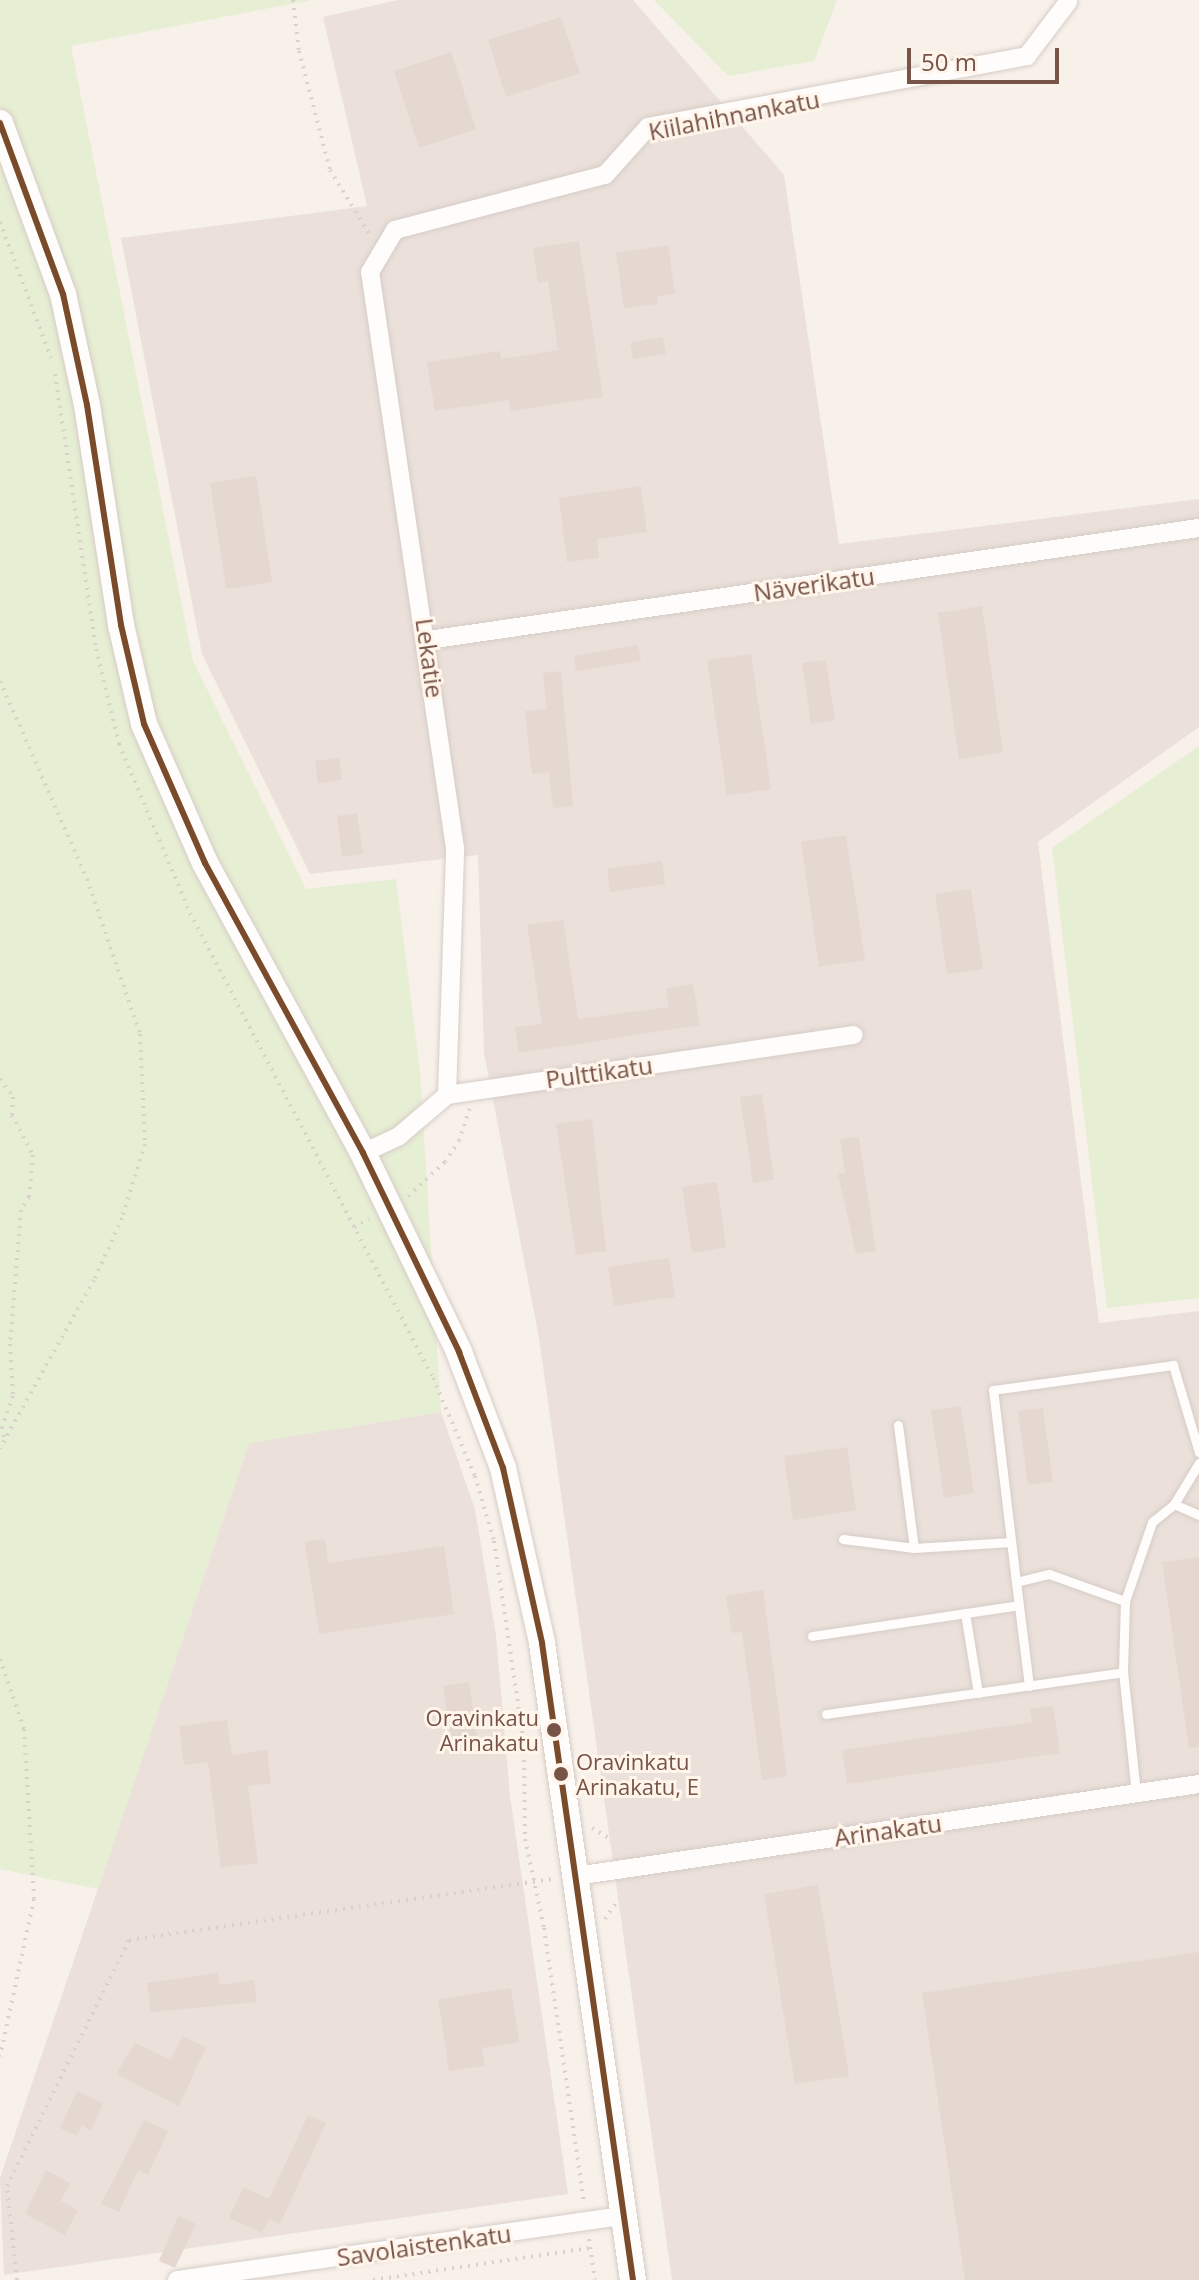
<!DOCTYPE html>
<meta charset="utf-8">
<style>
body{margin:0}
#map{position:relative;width:1199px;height:2280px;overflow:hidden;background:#f8f1ea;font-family:"Open Sans",sans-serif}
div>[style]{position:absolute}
.industrial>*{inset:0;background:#ebe0da}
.green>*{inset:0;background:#e6eed3}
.building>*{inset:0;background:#e5d8d1}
.path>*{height:4px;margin-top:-2px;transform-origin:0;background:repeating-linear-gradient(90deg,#dad0cc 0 2px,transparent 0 8px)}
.roads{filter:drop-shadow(0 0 2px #d6ccc6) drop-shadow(0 0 2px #d6ccc6)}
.lane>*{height:9px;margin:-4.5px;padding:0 4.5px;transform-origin:4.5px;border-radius:4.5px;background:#fefdfc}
.street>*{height:18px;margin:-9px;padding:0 9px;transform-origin:9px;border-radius:9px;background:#fefdfc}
.secondary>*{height:26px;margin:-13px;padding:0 13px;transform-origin:13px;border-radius:13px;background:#fefdfc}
.bus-1>*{height:6px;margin:-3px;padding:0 3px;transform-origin:3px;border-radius:3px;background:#7a4b2a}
.dots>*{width:22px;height:22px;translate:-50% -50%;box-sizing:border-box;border:4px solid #fff5eb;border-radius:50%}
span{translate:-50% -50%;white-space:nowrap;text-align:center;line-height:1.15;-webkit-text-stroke:6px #fff5eb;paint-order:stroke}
.bus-label{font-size:22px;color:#785347}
.right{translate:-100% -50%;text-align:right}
.left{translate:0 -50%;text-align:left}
.street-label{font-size:24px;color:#785347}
.scale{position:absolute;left:907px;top:48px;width:152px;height:36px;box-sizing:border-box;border:4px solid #785347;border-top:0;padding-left:10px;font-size:24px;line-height:28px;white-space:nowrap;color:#785347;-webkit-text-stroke:6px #fff5eb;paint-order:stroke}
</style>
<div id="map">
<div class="industrial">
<i style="clip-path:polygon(398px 0,633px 0,784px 175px,839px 544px,1199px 499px,1199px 727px,1038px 842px,1099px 1323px,1199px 1311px,1199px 2280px,672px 2280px,539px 1338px,484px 1053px,478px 855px,310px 874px,202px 654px,121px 238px,367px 206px,323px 17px)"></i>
<i style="clip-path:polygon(441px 1412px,475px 1509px,496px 1635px,510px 1796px,568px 2194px,4px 2275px,0 2178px,249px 1443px)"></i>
</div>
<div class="green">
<i style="clip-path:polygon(0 0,312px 0,71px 46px,193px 661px,306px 889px,396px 879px,420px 1071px,441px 1412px,249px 1443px,98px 1889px,0 1869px)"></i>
<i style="clip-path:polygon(654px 0,837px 0,814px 61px,728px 76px)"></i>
<i style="clip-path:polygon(1199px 746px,1199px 1298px,1107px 1308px,1052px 848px)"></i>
</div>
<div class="building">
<i style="clip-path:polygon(561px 17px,580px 73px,506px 97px,488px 40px)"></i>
<i style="clip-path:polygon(451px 52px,476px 129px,419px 148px,394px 71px)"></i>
<i style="clip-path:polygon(579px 241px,603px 397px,511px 411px,509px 400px,435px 411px,427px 362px,500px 351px,501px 359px,558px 350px,548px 281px,538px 283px,533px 248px)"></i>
<i style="clip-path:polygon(668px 245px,675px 294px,657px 296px,658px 304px,624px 308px,616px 253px)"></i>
<i style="clip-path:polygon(663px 337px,666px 354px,633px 359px,630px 343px)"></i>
<i style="clip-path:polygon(256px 476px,272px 582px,226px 589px,210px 483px)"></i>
<i style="clip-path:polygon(641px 486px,647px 532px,597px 539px,599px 558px,567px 562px,559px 498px)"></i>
<i style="clip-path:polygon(982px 606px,1003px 752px,959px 759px,938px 613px)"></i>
<i style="clip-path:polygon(638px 645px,641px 661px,576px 671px,574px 656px)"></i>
<i style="clip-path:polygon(751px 654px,771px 789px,727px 796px,707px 660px)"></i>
<i style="clip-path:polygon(826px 660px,835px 720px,811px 724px,802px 663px)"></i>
<i style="clip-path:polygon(561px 671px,573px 806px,553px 808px,549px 772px,532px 774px,525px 711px,547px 709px,543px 673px)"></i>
<i style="clip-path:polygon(339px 758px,342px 780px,318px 783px,315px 761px)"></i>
<i style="clip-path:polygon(357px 813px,363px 854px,342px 857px,337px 816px)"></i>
<i style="clip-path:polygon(846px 835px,865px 960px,819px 967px,801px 842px)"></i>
<i style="clip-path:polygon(662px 861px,665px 884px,610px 892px,607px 869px)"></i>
<i style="clip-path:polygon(971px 889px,983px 969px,947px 974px,935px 894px)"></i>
<i style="clip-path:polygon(563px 920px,578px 1019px,669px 1007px,666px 988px,693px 984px,700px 1025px,519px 1053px,515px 1027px,542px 1024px,527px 925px)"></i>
<i style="clip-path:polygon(762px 1094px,774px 1180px,753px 1183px,740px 1097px)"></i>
<i style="clip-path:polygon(592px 1119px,606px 1251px,576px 1255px,556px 1124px)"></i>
<i style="clip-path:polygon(859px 1137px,876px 1251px,856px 1254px,838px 1174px,845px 1173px,840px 1139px)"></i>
<i style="clip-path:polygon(717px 1182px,726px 1247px,692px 1253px,682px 1187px)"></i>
<i style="clip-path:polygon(669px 1258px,675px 1297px,614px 1306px,608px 1267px)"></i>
<i style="clip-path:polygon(961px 1406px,974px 1493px,944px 1498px,931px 1410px)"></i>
<i style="clip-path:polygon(1043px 1408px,1053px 1482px,1028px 1485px,1018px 1411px)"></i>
<i style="clip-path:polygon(847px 1447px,856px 1510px,793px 1520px,784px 1456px)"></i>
<i style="clip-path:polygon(325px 1539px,328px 1563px,444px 1546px,454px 1614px,319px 1634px,305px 1542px)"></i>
<i style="clip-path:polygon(1199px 1557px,1199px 1747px,1189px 1748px,1162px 1562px)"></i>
<i style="clip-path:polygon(763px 1590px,787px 1776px,762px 1780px,742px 1632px,732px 1633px,726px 1596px)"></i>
<i style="clip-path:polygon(469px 1682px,477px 1736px,451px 1740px,443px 1686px)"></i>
<i style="clip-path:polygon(1053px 1706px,1060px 1753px,847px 1784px,842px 1750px,1032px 1722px,1030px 1709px)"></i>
<i style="clip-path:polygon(227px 1720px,232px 1755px,267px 1750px,271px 1783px,248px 1786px,258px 1863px,221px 1868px,208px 1762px,184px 1765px,179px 1726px)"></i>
<i style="clip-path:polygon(818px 1885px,849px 2076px,795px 2084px,764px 1894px)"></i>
<i style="clip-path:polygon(1199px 1952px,1199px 2280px,965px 2280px,922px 1993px)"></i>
<i style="clip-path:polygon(218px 1973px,220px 1985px,254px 1980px,257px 2002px,151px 2012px,147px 1983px)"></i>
<i style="clip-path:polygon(511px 1988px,519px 2042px,482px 2048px,485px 2066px,449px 2071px,438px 1999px)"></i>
<i style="clip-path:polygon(182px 2036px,206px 2047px,179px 2106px,116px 2074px,135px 2043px,171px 2060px)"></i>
<i style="clip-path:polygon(77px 2091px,103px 2103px,91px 2131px,82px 2125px,77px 2136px,60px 2128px)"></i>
<i style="clip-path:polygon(308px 2115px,326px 2123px,280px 2224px,269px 2219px,262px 2233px,229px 2218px,243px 2187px,269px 2199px)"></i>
<i style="clip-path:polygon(144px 2120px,168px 2131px,148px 2175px,138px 2170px,119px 2212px,101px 2204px)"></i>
<i style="clip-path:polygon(46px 2170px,70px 2183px,61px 2201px,78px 2210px,65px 2235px,25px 2214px)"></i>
<i style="clip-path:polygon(178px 2216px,196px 2224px,175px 2268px,159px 2261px)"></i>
</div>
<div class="path">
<i style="left:293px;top:0;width:51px;rotate:83.3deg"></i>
<i style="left:299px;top:51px;width:123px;rotate:75.4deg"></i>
<i style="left:330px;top:170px;width:79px;rotate:58.5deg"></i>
<i style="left:0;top:222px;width:145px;rotate:69.4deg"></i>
<i style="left:55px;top:374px;width:278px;rotate:81.5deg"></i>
<i style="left:96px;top:649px;width:98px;rotate:76.4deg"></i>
<i style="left:119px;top:744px;width:183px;rotate:67.2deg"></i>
<i style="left:190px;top:913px;width:525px;rotate:62.41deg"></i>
<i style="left:433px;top:1378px;width:107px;rotate:66.8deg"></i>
<i style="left:475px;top:1476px;width:68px;rotate:73.7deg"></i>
<i style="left:494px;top:1541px;width:205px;rotate:81.6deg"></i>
<i style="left:524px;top:1744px;width:95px;rotate:89.4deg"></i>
<i style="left:525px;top:1839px;width:91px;rotate:77.9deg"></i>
<i style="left:544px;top:1928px;width:278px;rotate:81.7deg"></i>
<i style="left:0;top:681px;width:216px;rotate:66.3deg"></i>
<i style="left:87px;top:879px;width:164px;rotate:71.1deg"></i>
<i style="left:140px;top:1034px;width:110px;rotate:87.4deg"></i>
<i style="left:145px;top:1144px;width:77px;rotate:107.3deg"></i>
<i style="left:122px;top:1218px;width:68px;rotate:114.3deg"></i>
<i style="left:94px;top:1280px;width:193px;rotate:119.2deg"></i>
<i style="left:0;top:1079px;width:22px;rotate:54deg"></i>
<i style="left:13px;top:1097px;width:18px;rotate:93deg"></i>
<i style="left:12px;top:1115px;width:45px;rotate:62.3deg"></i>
<i style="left:33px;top:1155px;width:42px;rotate:95.4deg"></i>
<i style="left:29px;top:1197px;width:15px;rotate:122deg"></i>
<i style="left:21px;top:1210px;width:134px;rotate:94.7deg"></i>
<i style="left:10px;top:1344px;width:52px;rotate:86.7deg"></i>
<i style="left:13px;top:1396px;width:33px;rotate:110deg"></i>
<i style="left:2px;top:1427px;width:13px;rotate:77deg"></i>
<i style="left:408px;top:1196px;width:50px;rotate:-42.6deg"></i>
<i style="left:445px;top:1162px;width:25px;rotate:-56deg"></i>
<i style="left:459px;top:1141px;width:35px;rotate:-72deg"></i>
<i style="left:354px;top:1227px;width:17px;rotate:-28deg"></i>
<i style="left:0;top:1659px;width:74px;rotate:71.1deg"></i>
<i style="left:24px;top:1729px;width:170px;rotate:86.6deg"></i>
<i style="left:34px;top:1899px;width:161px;rotate:102.2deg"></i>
<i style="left:592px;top:1828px;width:21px;rotate:31deg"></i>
<i style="left:605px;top:1919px;width:22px;rotate:-56deg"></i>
<i style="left:589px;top:2239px;width:41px;rotate:81.7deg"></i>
<i style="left:17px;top:2280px;width:95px;rotate:-96.1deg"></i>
<i style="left:7px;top:2186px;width:275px;rotate:-63.6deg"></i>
<i style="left:129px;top:1940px;width:429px;rotate:-8.2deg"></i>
<i style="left:373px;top:2280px;width:219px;rotate:-8.4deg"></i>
</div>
<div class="roads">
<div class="lane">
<i style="left:898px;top:1425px;width:124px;rotate:82.6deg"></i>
<i style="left:1174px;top:1504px;width:48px;rotate:-58.6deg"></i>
<i style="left:843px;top:1539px;width:72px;rotate:7.2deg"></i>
<i style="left:914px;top:1548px;width:97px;rotate:-3.5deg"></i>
<i style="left:1016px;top:1582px;width:193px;rotate:-96.8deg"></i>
<i style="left:993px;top:1390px;width:182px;rotate:-7.9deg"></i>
<i style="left:1173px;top:1365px;width:91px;rotate:73.4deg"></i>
<i style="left:965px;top:1613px;width:81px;rotate:80.8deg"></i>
<i style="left:812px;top:1636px;width:209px;rotate:-8.5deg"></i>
<i style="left:1029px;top:1686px;width:105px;rotate:-97.1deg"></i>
<i style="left:1016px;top:1582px;width:34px;rotate:-14deg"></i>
<i style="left:1049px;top:1574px;width:81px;rotate:19.6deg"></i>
<i style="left:826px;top:1714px;width:300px;rotate:-8deg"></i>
<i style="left:1136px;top:1793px;width:122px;rotate:-96.1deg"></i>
<i style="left:1123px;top:1672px;width:71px;rotate:-88.4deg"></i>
<i style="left:1125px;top:1601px;width:83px;rotate:-71.1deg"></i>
<i style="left:1152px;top:1522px;width:28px;rotate:-39deg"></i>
<i style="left:1174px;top:1504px;width:27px;rotate:24deg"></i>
</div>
<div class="street">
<i style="left:428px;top:640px;width:779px;rotate:-8.27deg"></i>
<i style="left:447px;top:1095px;width:247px;rotate:-88.1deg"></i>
<i style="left:455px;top:848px;width:582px;rotate:-98.39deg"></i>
<i style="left:370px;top:272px;width:49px;rotate:-59.2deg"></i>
<i style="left:395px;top:230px;width:217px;rotate:-14.7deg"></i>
<i style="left:605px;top:175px;width:64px;rotate:-48.1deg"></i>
<i style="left:648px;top:127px;width:386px;rotate:-10.6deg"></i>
<i style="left:1027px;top:56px;width:68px;rotate:-52.8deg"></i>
<i style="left:363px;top:1153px;width:40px;rotate:-25deg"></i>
<i style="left:399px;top:1136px;width:63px;rotate:-40.5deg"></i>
<i style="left:447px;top:1095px;width:411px;rotate:-8.4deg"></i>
<i style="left:576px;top:1876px;width:630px;rotate:-8.4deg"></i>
<i style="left:177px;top:2280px;width:451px;rotate:-8.2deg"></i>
</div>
<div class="secondary">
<i style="left:0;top:123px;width:182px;rotate:69.8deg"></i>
<i style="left:63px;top:294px;width:114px;rotate:77.8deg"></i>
<i style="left:87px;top:405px;width:223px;rotate:81.2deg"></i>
<i style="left:121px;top:625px;width:102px;rotate:76.9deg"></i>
<i style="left:144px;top:724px;width:152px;rotate:66.3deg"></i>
<i style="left:205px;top:863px;width:330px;rotate:61.4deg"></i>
<i style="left:363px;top:1153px;width:221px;rotate:64.2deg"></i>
<i style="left:459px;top:1352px;width:124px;rotate:69.2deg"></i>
<i style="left:503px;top:1468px;width:179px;rotate:77.4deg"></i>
<i style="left:542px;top:1643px;width:643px;rotate:81.87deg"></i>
</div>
</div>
<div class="bus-1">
<i style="left:0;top:123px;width:182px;rotate:69.8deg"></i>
<i style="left:63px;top:294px;width:114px;rotate:77.8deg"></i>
<i style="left:87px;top:405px;width:223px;rotate:81.2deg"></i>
<i style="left:121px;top:625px;width:102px;rotate:76.9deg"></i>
<i style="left:144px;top:724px;width:152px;rotate:66.3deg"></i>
<i style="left:205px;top:863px;width:330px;rotate:61.4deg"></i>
<i style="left:363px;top:1153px;width:221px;rotate:64.2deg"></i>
<i style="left:459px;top:1352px;width:124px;rotate:69.2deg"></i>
<i style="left:503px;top:1468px;width:179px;rotate:77.4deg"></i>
<i style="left:542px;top:1643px;width:643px;rotate:81.87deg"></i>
</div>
<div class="dots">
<i style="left:554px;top:1730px;background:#785347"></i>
<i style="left:561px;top:1774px;background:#785347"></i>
</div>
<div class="bus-label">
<span class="right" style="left:539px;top:1730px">Oravinkatu<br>Arinakatu</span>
<span class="left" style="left:576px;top:1774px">Oravinkatu<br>Arinakatu, E</span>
</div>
<div class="street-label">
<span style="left:734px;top:115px;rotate:-11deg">Kiilahihnankatu</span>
<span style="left:814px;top:584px;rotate:-8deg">Näverikatu</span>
<span style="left:430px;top:658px;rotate:82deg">Lekatie</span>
<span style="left:599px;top:1072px;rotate:-8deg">Pulttikatu</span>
<span style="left:888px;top:1830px;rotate:-8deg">Arinakatu</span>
<span style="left:424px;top:2245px;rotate:-8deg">Savolaistenkatu</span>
</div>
<div class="scale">50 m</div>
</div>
